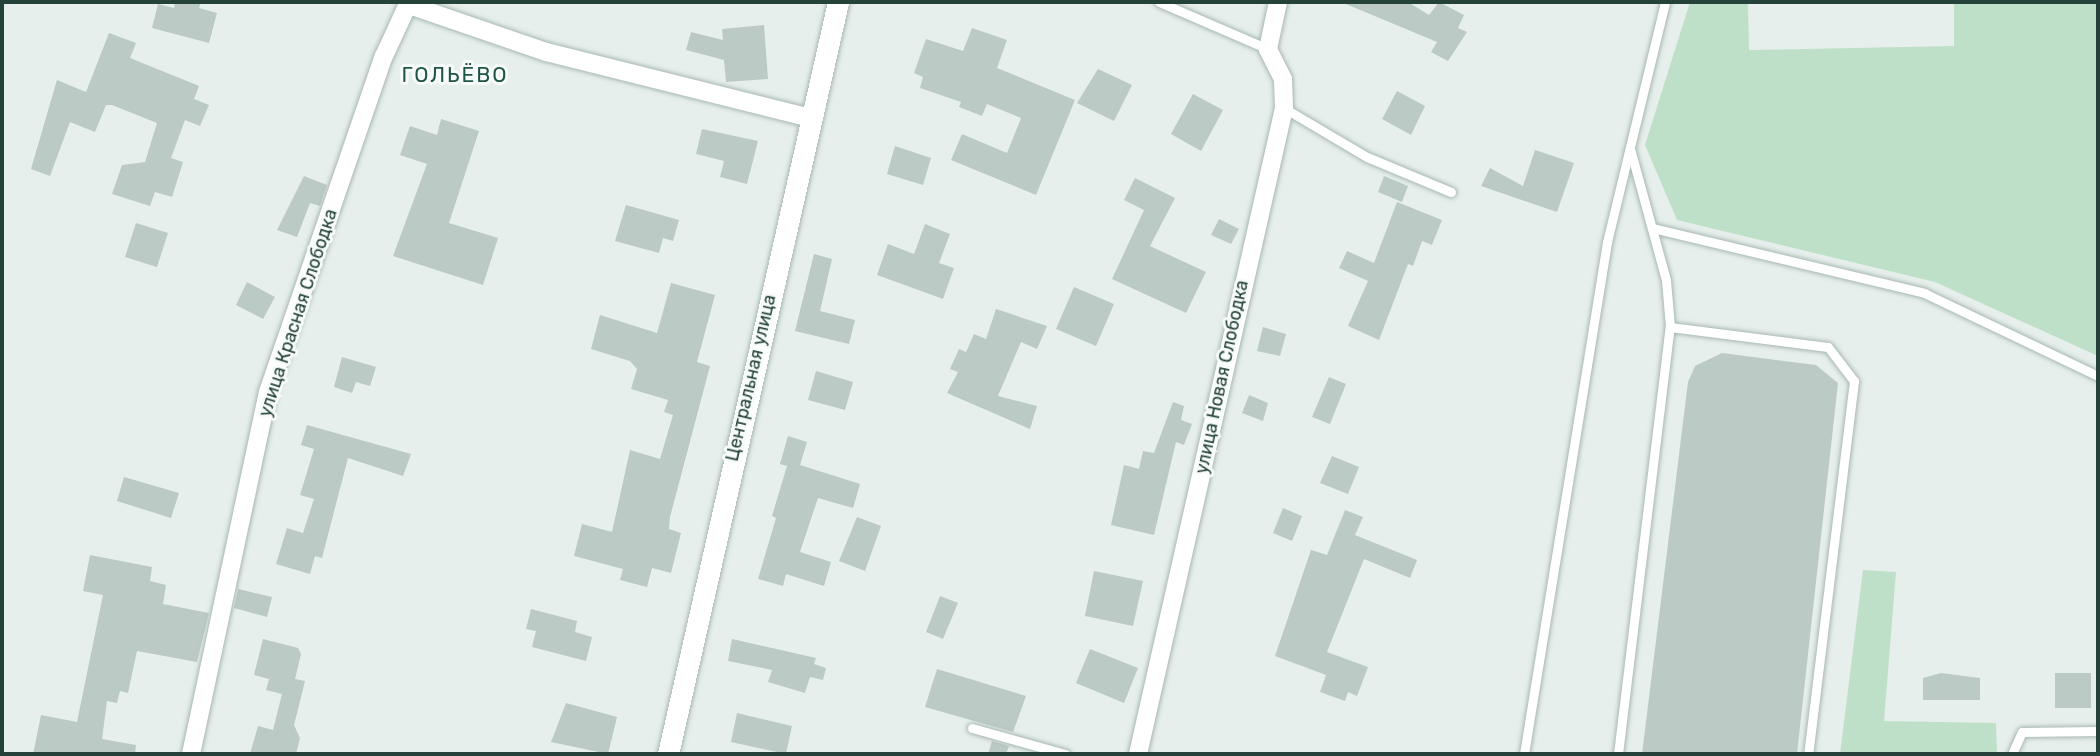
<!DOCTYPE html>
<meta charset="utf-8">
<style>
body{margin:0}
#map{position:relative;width:2100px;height:756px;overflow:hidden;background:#e6efeb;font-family:Rubik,sans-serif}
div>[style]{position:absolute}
.green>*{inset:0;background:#bfe0c8}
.building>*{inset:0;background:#bbcac4}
.roads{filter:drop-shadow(0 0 2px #a8b8b2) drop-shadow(0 0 2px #a8b8b2)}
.lane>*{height:9px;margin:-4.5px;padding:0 4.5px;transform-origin:4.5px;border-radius:4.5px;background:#fff}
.street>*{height:18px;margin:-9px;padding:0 9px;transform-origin:9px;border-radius:9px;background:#fff}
.secondary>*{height:21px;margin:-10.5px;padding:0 10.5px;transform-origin:10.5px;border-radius:10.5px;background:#fff}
span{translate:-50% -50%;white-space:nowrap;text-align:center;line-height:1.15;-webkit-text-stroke:6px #f7fbf9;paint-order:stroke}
.street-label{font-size:18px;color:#24423a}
.quarter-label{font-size:21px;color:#1f5548;letter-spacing:2px}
.frame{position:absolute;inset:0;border:4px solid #24423a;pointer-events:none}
</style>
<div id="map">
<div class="green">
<i style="clip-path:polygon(1690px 2px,1748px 2px,1749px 50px,1954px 46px,1954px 2px,2098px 2px,2098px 356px,1935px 282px,1677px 220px,1645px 145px)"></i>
<i style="clip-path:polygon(1863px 570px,1896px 572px,1884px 721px,1996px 723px,1997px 754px,1840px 754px)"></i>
</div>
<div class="building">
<i style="clip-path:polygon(175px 2px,201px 2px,199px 8px,217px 13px,209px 43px,152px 28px,158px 4px,174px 8px)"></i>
<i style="clip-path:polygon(1341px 2px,1408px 2px,1429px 15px,1439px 2px,1464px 15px,1458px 28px,1467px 32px,1448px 61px,1431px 52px,1437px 42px)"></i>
<i style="clip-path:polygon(764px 25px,768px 79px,726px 82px,724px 60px,686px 50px,691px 32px,723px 40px,722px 29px)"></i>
<i style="clip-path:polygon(972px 28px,1007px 40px,997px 68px,1075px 100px,1036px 195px,951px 160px,962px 134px,1007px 153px,1021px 118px,987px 104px,982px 116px,959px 107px,961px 102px,920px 88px,923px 77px,914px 73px,926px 39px,963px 51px)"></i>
<i style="clip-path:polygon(109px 33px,136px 43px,130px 58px,199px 86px,194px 99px,209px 105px,200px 126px,185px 120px,171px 158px,183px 162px,172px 197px,155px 192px,150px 206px,112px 194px,122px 165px,145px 162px,157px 123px,112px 105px,106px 105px,95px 132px,70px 122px,50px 176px,31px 169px,57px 80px,86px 92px)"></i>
<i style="clip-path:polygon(1098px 69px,1132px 85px,1114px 121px,1077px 103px)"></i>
<i style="clip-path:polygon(1397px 91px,1425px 106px,1411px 135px,1382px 119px)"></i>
<i style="clip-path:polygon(1193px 94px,1223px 110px,1201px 151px,1171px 134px)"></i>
<i style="clip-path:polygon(441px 119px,479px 131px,449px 223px,498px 238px,483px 285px,393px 256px,427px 164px,400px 155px,410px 126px,437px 135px)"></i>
<i style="clip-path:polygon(702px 129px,758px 141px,747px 184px,720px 177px,724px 161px,696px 154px)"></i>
<i style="clip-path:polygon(895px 146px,931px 158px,923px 185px,887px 174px)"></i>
<i style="clip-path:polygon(1535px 150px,1574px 163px,1557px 212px,1481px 186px,1490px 168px,1523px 186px)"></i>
<i style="clip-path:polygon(304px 176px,327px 185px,320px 206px,310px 203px,297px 237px,277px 230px)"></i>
<i style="clip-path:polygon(1384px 176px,1408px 186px,1402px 202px,1378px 192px)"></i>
<i style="clip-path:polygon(1135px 178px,1175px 198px,1150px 246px,1206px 272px,1186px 313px,1112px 279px,1144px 210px,1124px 200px)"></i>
<i style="clip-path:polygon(1397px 202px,1442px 220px,1432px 245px,1422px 241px,1413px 266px,1408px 264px,1379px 340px,1348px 326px,1368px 281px,1339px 268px,1347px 251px,1374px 263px)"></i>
<i style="clip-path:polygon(626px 205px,679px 220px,673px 241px,663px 238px,659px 253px,615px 241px)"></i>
<i style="clip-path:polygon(1219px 219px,1239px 229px,1231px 244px,1211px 235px)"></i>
<i style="clip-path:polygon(136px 223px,168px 233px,157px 267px,125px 257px)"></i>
<i style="clip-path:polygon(925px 224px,950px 234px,939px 263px,954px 268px,943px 299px,877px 275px,888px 244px,914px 254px)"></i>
<i style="clip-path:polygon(814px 254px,832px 259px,820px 311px,855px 320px,849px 344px,795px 331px)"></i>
<i style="clip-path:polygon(247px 282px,275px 297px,263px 319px,236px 305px)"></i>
<i style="clip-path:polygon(671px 283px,715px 295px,697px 362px,710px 366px,670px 517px,669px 529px,681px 533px,671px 573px,652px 568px,647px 587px,620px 580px,623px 569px,574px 556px,582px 524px,612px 532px,630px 450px,660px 459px,673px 415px,664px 412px,668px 400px,631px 389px,637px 369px,630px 361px,591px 349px,600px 315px,657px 333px)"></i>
<i style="clip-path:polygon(1074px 287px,1114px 304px,1096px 346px,1056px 329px)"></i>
<i style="clip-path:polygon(996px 309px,1047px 326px,1037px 349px,1021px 342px,998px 396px,1037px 406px,1030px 429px,947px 393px,958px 372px,950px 369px,959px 349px,966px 352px,974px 334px,986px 339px)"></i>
<i style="clip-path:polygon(1263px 327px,1286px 334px,1280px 356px,1257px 351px)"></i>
<i style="clip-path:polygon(1722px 353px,1816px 365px,1838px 383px,1797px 754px,1642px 754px,1688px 382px,1695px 366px)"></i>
<i style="clip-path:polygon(342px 357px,376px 367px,370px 386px,356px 382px,352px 393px,334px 387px)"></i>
<i style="clip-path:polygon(816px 371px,853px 382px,845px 410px,808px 400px)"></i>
<i style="clip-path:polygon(1329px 377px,1346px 384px,1330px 424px,1312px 417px)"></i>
<i style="clip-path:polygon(1249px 395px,1268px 403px,1263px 421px,1242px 413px)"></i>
<i style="clip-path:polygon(1173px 402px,1184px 406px,1181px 420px,1192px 424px,1184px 445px,1176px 442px,1154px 535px,1111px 525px,1124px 465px,1139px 469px,1143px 451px,1154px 453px)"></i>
<i style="clip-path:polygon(307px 425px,411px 454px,403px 476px,348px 458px,322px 558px,315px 556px,310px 574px,276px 564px,287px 528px,303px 533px,314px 499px,300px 495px,314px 449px,301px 445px)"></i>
<i style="clip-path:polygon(788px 436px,807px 442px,800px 465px,860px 484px,853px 508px,818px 498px,800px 552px,831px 562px,824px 586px,786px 574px,783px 586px,758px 579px,776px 518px,772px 516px,787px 466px,780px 464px)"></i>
<i style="clip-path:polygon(1332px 456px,1359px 467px,1348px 494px,1320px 483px)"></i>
<i style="clip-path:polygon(124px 477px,179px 493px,171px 518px,117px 501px)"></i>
<i style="clip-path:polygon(1283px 508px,1302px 516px,1292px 541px,1273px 533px)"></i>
<i style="clip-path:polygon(1345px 510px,1363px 517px,1355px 535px,1417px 560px,1410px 578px,1364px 559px,1327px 652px,1368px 667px,1357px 696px,1348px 692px,1345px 701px,1320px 692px,1326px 675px,1275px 656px,1311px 550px,1327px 555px)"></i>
<i style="clip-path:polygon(857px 517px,881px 526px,865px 571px,839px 561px)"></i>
<i style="clip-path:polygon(90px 555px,152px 567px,150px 581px,166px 585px,163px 604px,209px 613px,197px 662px,137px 651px,128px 693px,120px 691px,117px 703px,107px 701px,102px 739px,136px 745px,135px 754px,33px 754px,41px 715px,77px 722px,103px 595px,83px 591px)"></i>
<i style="clip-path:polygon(1094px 571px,1143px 581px,1133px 626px,1085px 616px)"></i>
<i style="clip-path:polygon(238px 589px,272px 597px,267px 617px,234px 608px)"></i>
<i style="clip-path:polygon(940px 596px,958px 603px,943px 639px,926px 632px)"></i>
<i style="clip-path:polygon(531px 609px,577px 621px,575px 632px,592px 637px,586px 661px,532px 647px,536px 631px,526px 629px)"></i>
<i style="clip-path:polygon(263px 639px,298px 648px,301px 654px,295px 679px,305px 681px,294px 725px,300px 738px,296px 754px,250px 754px,258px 726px,273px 730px,282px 694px,266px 690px,269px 679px,254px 675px)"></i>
<i style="clip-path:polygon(732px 639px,816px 658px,814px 664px,826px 668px,823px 680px,810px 677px,805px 693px,768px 682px,772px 670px,728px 661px)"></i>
<i style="clip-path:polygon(1090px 649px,1138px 668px,1124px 703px,1076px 683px)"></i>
<i style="clip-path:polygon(937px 669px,1026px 696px,1013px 732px,925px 707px)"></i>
<i style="clip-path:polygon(1941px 673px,1980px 678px,1980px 700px,1923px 700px,1923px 678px)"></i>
<i style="clip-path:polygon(2055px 673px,2091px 673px,2091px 708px,2055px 708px)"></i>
<i style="clip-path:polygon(566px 703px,617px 717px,608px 754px,551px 742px)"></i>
<i style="clip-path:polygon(737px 713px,792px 726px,786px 754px,731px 742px)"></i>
<i style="clip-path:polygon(992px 741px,1009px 746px,1006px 754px,988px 754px)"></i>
</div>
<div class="roads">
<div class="lane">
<i style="left:1159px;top:2px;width:119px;rotate:23.3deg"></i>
<i style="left:1284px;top:108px;width:96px;rotate:30.6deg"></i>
<i style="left:1367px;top:157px;width:91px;rotate:22.6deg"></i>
<i style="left:1652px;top:228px;width:280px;rotate:13.4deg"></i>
<i style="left:1924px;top:293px;width:193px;rotate:25.5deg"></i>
<i style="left:1670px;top:327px;width:159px;rotate:7.2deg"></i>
<i style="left:1828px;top:347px;width:43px;rotate:52.6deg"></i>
<i style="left:1854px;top:381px;width:376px;rotate:97deg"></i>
<i style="left:972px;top:728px;width:97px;rotate:15.6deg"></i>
<i style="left:1524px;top:754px;width:519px;rotate:-80.79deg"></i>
<i style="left:1607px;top:242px;width:247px;rotate:-76.4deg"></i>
<i style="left:1618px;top:754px;width:430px;rotate:-83.1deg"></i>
<i style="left:1670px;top:327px;width:47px;rotate:-94.9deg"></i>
<i style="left:1666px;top:280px;width:137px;rotate:-105.3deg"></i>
<i style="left:2012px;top:754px;width:24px;rotate:-66deg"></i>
<i style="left:2022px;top:732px;width:76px;rotate:-0.8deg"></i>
</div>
<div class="street">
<i style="left:412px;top:6px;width:142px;rotate:18.9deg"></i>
<i style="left:546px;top:52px;width:273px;rotate:14deg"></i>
<i style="left:191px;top:754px;width:370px;rotate:-78deg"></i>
<i style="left:268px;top:392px;width:355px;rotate:-71deg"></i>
<i style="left:384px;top:56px;width:60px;rotate:-65.2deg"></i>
<i style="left:1138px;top:754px;width:662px;rotate:-77.26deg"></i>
<i style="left:1284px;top:108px;width:29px;rotate:-92deg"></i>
<i style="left:1283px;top:79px;width:34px;rotate:-117deg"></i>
<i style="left:1268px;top:49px;width:48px;rotate:-78deg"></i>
</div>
<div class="secondary">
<i style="left:668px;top:754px;width:771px;rotate:-77.26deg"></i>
</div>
</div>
<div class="street-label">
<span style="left:298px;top:313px;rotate:-72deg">улица Красная Слободка</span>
<span style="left:1222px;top:377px;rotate:-78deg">улица Новая Слободка</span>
<span style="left:751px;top:378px;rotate:-77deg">Центральная улица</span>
</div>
<div class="quarter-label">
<span style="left:455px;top:75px">ГОЛЬЁВО</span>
</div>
<div class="frame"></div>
</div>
